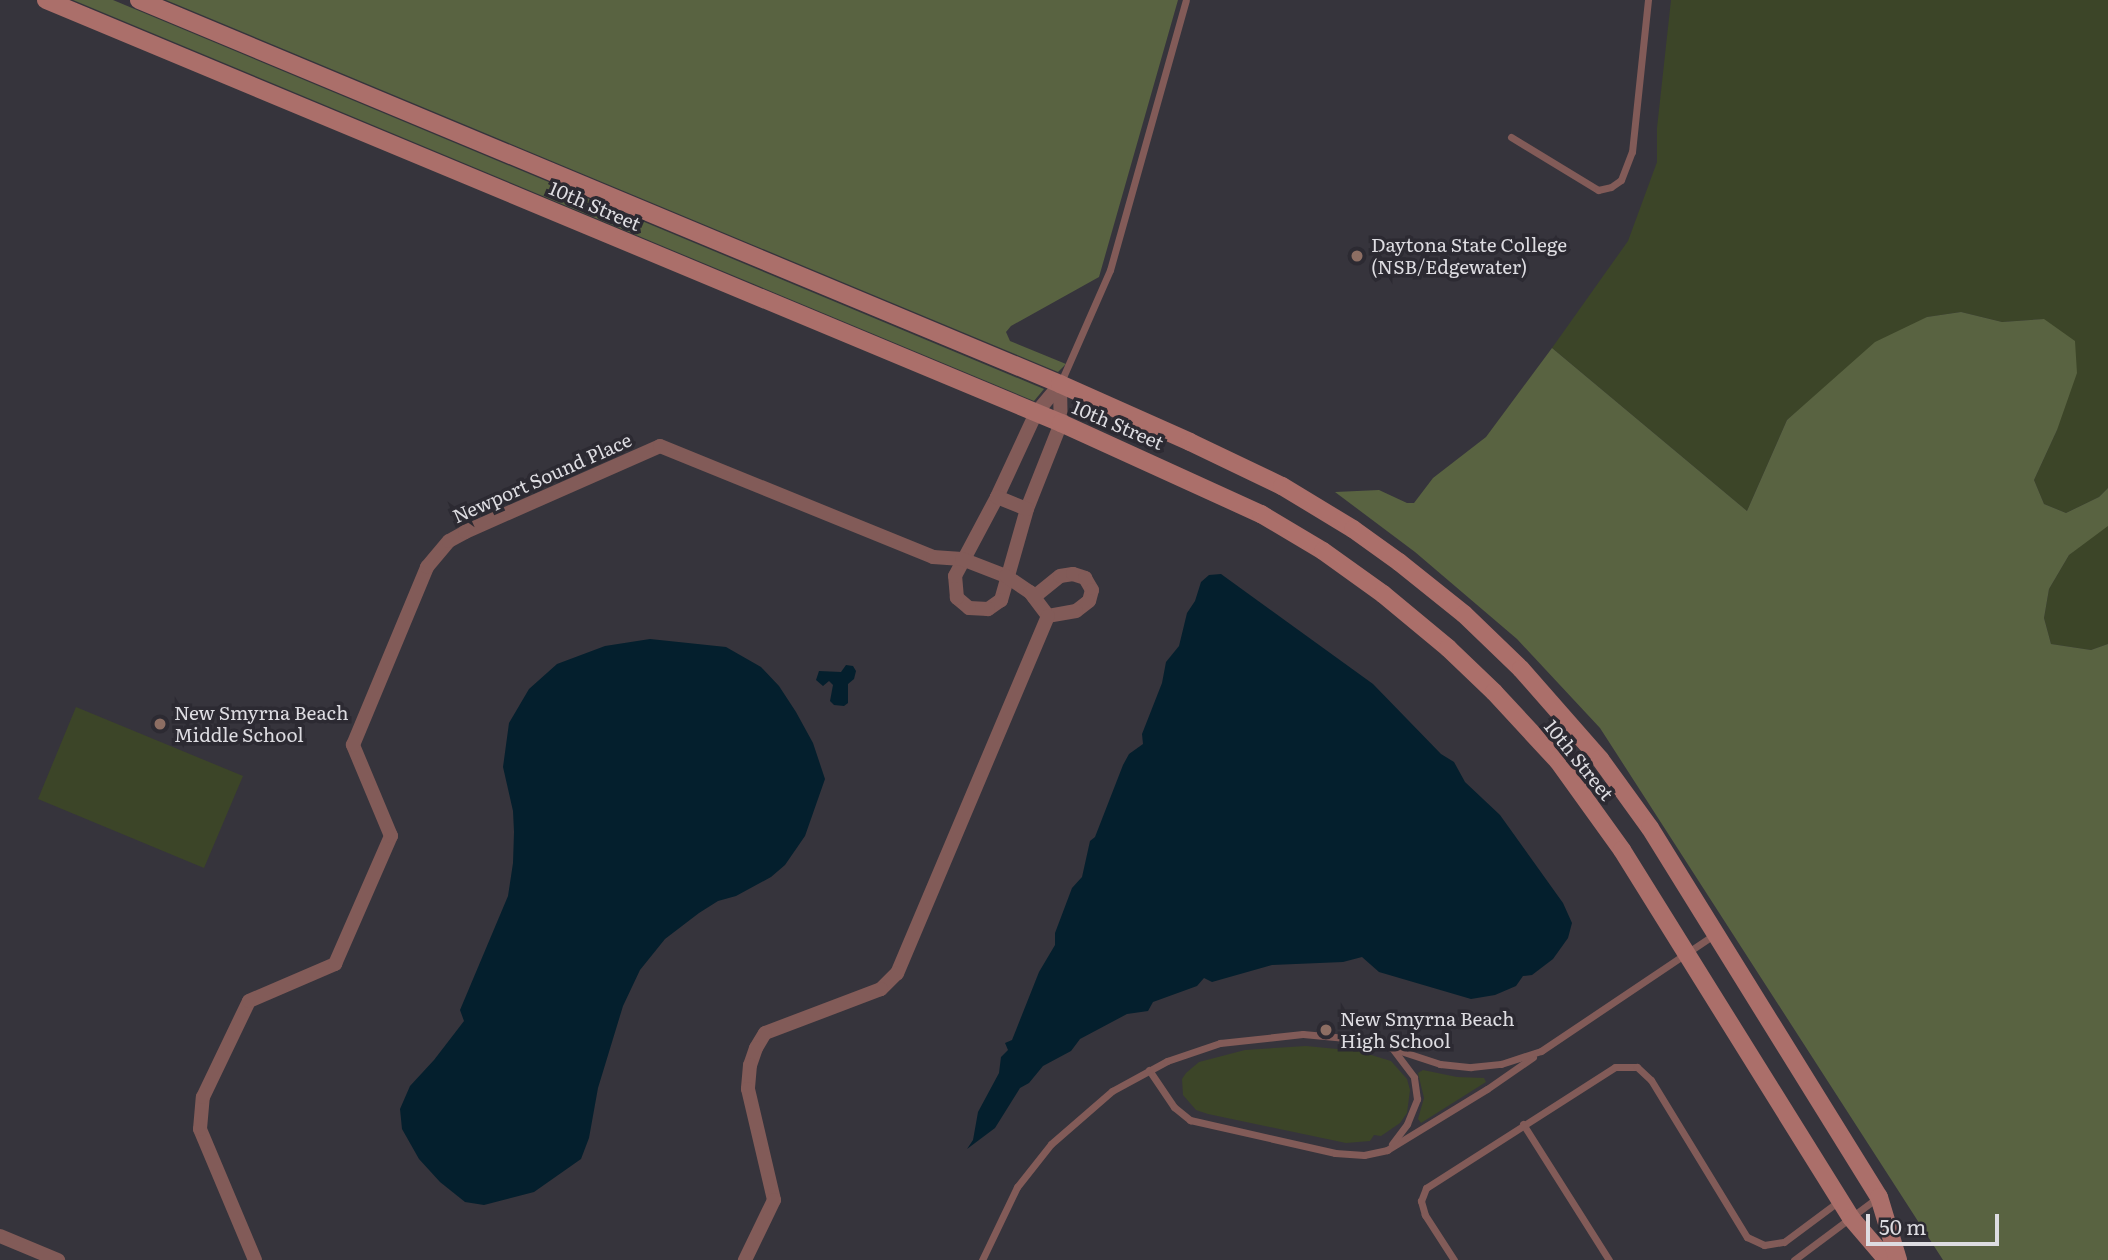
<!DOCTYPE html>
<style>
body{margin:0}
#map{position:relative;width:2108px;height:1260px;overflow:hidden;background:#36343c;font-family:Literata,serif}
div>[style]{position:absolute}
.green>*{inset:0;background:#3c4528}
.forest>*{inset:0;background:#596341}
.water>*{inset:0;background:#041f2d}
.lane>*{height:7px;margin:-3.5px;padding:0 3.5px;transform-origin:3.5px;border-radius:3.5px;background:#825b58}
.street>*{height:14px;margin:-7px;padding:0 7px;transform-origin:7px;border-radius:7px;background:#825b58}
.secondary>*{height:18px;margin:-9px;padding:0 9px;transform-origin:9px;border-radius:9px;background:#ab6f6a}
.dots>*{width:19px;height:19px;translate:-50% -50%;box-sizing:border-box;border:4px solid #2c2a32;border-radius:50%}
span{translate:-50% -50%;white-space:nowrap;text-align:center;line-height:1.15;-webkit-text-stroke:7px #2c2a32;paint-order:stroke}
.street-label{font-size:19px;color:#dddce1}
.poi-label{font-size:19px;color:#dddce1}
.left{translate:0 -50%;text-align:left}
.scale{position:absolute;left:1866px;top:1214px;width:133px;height:32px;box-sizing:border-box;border:4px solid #dddce1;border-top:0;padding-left:9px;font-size:21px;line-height:24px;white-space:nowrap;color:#dddce1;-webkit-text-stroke:5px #2c2a32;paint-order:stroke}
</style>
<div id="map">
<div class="green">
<i style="clip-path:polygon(1671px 0,2108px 0,2108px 488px,2099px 497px,2066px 513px,2044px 504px,2034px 480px,2057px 430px,2044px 319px,2002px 322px,1961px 312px,1927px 317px,1825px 388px,1787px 420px,1747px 511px,1552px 348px,1628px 241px,1657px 162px,1657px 128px)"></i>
<i style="clip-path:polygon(2104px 526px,2108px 526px,2108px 644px,2091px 650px,2051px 644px,2044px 618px,2049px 589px,2069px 555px)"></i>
<i style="clip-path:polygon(76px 707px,243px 776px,204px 868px,38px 799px)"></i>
<i style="clip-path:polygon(1306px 1046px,1358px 1051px,1391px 1061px,1407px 1079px,1410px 1090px,1407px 1113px,1400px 1123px,1381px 1136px,1374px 1135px,1370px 1141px,1346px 1143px,1208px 1114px,1196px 1110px,1183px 1095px,1182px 1079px,1186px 1073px,1199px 1062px,1245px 1050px)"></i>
<i style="clip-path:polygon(1423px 1070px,1457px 1077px,1484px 1078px,1486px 1082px,1421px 1123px,1418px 1119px,1424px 1098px,1418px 1073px)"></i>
</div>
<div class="forest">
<i style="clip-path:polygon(73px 0,113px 0,1044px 389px,1034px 401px)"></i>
<i style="clip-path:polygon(166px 0,1178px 0,1099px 277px,1011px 326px,1006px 332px,1010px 341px,1066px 364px,1058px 372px)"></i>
<i style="clip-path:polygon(1961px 312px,2002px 322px,2044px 319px,2075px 341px,2077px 373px,2057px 430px,2034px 480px,2044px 504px,2066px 513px,2099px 497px,2108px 488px,2108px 526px,2069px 555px,2049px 589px,2044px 618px,2051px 644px,2091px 650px,2108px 644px,2108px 1260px,1943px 1260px,1600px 728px,1517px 639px,1415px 552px,1335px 492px,1379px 490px,1407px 503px,1414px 503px,1433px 478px,1486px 437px,1552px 348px,1747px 511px,1787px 420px,1875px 342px,1927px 317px)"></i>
</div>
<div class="water">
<i style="clip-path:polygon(1221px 574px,1373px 684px,1441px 754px,1454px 762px,1465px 782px,1500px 815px,1563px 903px,1572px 923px,1568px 938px,1553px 959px,1532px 975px,1523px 976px,1516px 986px,1495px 995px,1471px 999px,1379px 972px,1362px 957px,1343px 962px,1272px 965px,1212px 982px,1204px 978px,1197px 986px,1153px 1002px,1148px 1011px,1127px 1014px,1080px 1039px,1071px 1051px,1043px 1066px,1029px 1083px,1020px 1088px,995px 1128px,967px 1149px,973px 1140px,978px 1112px,999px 1073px,1001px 1057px,1008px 1050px,1005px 1043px,1012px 1040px,1039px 972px,1055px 945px,1055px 933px,1072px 888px,1082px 877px,1090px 841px,1095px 837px,1123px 765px,1129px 754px,1143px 744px,1142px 734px,1162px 683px,1166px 662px,1179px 646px,1187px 613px,1195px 601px,1201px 582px,1209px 575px)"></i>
<i style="clip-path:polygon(650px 639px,726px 647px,761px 667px,779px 686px,796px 712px,813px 743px,825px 779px,805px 836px,785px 865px,771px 877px,736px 896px,718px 901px,699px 913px,665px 939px,640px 970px,623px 1006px,598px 1088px,589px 1138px,581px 1159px,534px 1192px,484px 1205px,465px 1202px,440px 1182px,419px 1159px,402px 1129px,400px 1109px,410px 1086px,434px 1060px,464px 1021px,460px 1010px,508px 896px,513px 863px,514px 832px,513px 811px,503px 767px,509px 723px,529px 689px,557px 664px,605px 646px)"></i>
<i style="clip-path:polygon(846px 665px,853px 666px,856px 671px,854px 679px,848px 684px,848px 703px,844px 706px,834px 705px,830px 701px,833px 685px,829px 681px,823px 686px,816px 680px,819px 671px,841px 672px)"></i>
</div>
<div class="lane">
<i style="left:1511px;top:137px;width:102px;rotate:31.3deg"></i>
<i style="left:1598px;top:190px;width:13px;rotate:-13deg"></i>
<i style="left:1611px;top:187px;width:12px;rotate:-35deg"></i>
<i style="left:1621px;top:180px;width:30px;rotate:-69deg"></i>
<i style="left:1632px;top:152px;width:153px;rotate:-84deg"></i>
<i style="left:1060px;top:384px;width:124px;rotate:-66.3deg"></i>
<i style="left:1110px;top:270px;width:280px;rotate:-74.3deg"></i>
<i style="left:1149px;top:1070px;width:45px;rotate:56deg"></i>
<i style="left:1174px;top:1107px;width:21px;rotate:39deg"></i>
<i style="left:1190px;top:1120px;width:149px;rotate:12.8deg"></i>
<i style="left:1335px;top:1153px;width:29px;rotate:4deg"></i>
<i style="left:1364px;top:1155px;width:24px;rotate:-12deg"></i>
<i style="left:1387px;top:1150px;width:117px;rotate:-31.4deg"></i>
<i style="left:1487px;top:1089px;width:56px;rotate:-34.8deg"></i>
<i style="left:1523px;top:1124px;width:161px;rotate:57.7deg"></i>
<i style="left:1392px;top:1144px;width:25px;rotate:-53deg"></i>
<i style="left:1407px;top:1124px;width:27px;rotate:-68deg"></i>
<i style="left:1417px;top:1099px;width:22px;rotate:-98deg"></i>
<i style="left:1414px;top:1077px;width:35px;rotate:-127deg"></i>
<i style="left:982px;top:1260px;width:81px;rotate:-64.4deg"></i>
<i style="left:1017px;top:1187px;width:55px;rotate:-51.7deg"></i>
<i style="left:1051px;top:1144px;width:81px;rotate:-41deg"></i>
<i style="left:1112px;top:1091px;width:63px;rotate:-28.6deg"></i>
<i style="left:1167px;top:1061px;width:56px;rotate:-18.8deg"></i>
<i style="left:1220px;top:1043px;width:83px;rotate:-6.2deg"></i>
<i style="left:1303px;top:1034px;width:64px;rotate:5.4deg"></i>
<i style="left:1367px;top:1040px;width:77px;rotate:18.2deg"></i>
<i style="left:1440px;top:1064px;width:31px;rotate:6deg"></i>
<i style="left:1471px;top:1067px;width:30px;rotate:-6deg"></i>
<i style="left:1501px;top:1064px;width:42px;rotate:-18deg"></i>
<i style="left:1541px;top:1051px;width:210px;rotate:-33.9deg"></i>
<i style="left:1454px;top:1260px;width:54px;rotate:-122.8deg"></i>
<i style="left:1425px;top:1215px;width:15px;rotate:-106deg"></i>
<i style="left:1421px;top:1201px;width:14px;rotate:-69deg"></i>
<i style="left:1426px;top:1188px;width:224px;rotate:-32.6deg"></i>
<i style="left:1615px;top:1067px;width:22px"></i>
<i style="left:1637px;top:1067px;width:19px;rotate:43deg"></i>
<i style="left:1651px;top:1080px;width:184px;rotate:58.6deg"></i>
<i style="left:1747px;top:1237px;width:19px;rotate:25deg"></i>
<i style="left:1764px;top:1245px;width:20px;rotate:-9deg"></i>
<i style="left:1784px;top:1242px;width:69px;rotate:-36.7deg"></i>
<i style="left:1794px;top:1260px;width:104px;rotate:-36.8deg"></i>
</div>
<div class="street">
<i style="left:1060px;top:384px;width:39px;rotate:89deg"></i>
<i style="left:1061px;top:423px;width:92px;rotate:111.6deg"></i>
<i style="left:1027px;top:509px;width:95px;rotate:105.9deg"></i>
<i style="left:1001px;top:600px;width:16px;rotate:145deg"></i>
<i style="left:988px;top:609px;width:19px;rotate:-177deg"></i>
<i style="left:969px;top:608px;width:16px;rotate:-140deg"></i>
<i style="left:957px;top:598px;width:22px;rotate:-95deg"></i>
<i style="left:955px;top:576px;width:89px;rotate:-62deg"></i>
<i style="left:997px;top:497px;width:93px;rotate:-65.1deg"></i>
<i style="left:1036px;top:413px;width:38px;rotate:-50deg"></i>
<i style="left:997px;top:497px;width:32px;rotate:22deg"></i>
<i style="left:1034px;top:597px;width:33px;rotate:-39deg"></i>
<i style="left:1060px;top:576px;width:13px;rotate:-9deg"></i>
<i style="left:1073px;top:574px;width:13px;rotate:18deg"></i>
<i style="left:1085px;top:578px;width:14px;rotate:60deg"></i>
<i style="left:1092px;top:590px;width:11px;rotate:105deg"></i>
<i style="left:1089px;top:601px;width:16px;rotate:142deg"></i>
<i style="left:1076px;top:611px;width:28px;rotate:170deg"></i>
<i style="left:0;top:1236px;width:63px;rotate:22.5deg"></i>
<i style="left:255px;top:1260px;width:142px;rotate:-112.8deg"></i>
<i style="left:200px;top:1129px;width:32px;rotate:-85deg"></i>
<i style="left:203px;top:1097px;width:106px;rotate:-64.4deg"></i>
<i style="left:249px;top:1001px;width:94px;rotate:-23.3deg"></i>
<i style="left:335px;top:964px;width:140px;rotate:-66.4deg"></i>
<i style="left:391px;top:836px;width:99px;rotate:-112.7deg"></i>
<i style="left:353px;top:745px;width:193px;rotate:-67.4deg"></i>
<i style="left:427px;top:567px;width:34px;rotate:-50deg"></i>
<i style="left:449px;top:541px;width:18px;rotate:-29deg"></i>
<i style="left:465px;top:532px;width:213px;rotate:-23.8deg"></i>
<i style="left:660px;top:446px;width:295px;rotate:22.1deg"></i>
<i style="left:933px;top:557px;width:29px;rotate:4deg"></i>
<i style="left:962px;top:559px;width:47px;rotate:21.1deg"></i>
<i style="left:1006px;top:576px;width:29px;rotate:34deg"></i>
<i style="left:1030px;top:592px;width:30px;rotate:53deg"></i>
<i style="left:1048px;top:616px;width:388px;rotate:112.9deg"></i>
<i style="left:897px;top:973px;width:23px;rotate:135deg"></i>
<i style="left:881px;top:989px;width:124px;rotate:159.2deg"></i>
<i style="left:765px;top:1033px;width:17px;rotate:121deg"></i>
<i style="left:756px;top:1048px;width:18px;rotate:109deg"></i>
<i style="left:750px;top:1065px;width:24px;rotate:95deg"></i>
<i style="left:748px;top:1089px;width:114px;rotate:76.8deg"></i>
<i style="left:774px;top:1200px;width:67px;rotate:115.8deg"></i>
</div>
<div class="secondary">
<i style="left:46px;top:0;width:1100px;rotate:22.62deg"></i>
<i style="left:1061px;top:423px;width:220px;rotate:24.5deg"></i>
<i style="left:1261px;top:514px;width:72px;rotate:30.8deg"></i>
<i style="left:1323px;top:551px;width:74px;rotate:35.6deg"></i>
<i style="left:1383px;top:594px;width:85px;rotate:39.7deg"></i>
<i style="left:1448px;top:648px;width:64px;rotate:43.7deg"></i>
<i style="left:1494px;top:692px;width:94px;rotate:47.2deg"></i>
<i style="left:1558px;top:761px;width:110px;rotate:54.3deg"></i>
<i style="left:1622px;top:850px;width:433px;rotate:58.1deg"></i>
<i style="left:1851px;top:1218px;width:55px;rotate:49.4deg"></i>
<i style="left:139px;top:0;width:998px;rotate:22.63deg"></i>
<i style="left:1060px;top:384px;width:142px;rotate:24deg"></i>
<i style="left:1190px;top:442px;width:102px;rotate:25.6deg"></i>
<i style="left:1282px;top:486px;width:83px;rotate:31.2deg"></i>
<i style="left:1353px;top:529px;width:57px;rotate:35.7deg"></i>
<i style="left:1399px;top:562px;width:83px;rotate:38.7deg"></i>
<i style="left:1464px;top:614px;width:79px;rotate:44deg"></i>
<i style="left:1521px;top:669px;width:120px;rotate:48.7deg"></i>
<i style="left:1600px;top:759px;width:85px;rotate:54.1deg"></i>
<i style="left:1650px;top:828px;width:434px;rotate:58.2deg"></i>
<i style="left:1879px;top:1197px;width:66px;rotate:73.2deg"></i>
</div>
<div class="dots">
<i style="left:1357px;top:256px;background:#8d6e63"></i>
<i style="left:160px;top:724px;background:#8d6e63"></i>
<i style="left:1326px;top:1030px;background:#8d6e63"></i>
</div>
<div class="street-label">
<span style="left:595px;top:206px;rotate:23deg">10th Street</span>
<span style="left:1118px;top:425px;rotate:23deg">10th Street</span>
<span style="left:542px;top:478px;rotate:-24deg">Newport Sound Place</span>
<span style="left:1579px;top:760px;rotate:51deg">10th Street</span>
</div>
<div class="poi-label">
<span class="left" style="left:1371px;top:256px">Daytona State College<br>(NSB/Edgewater)</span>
<span class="left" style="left:174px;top:724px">New Smyrna Beach<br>Middle School</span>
<span class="left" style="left:1340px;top:1030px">New Smyrna Beach<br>High School</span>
</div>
<div class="scale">50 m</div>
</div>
